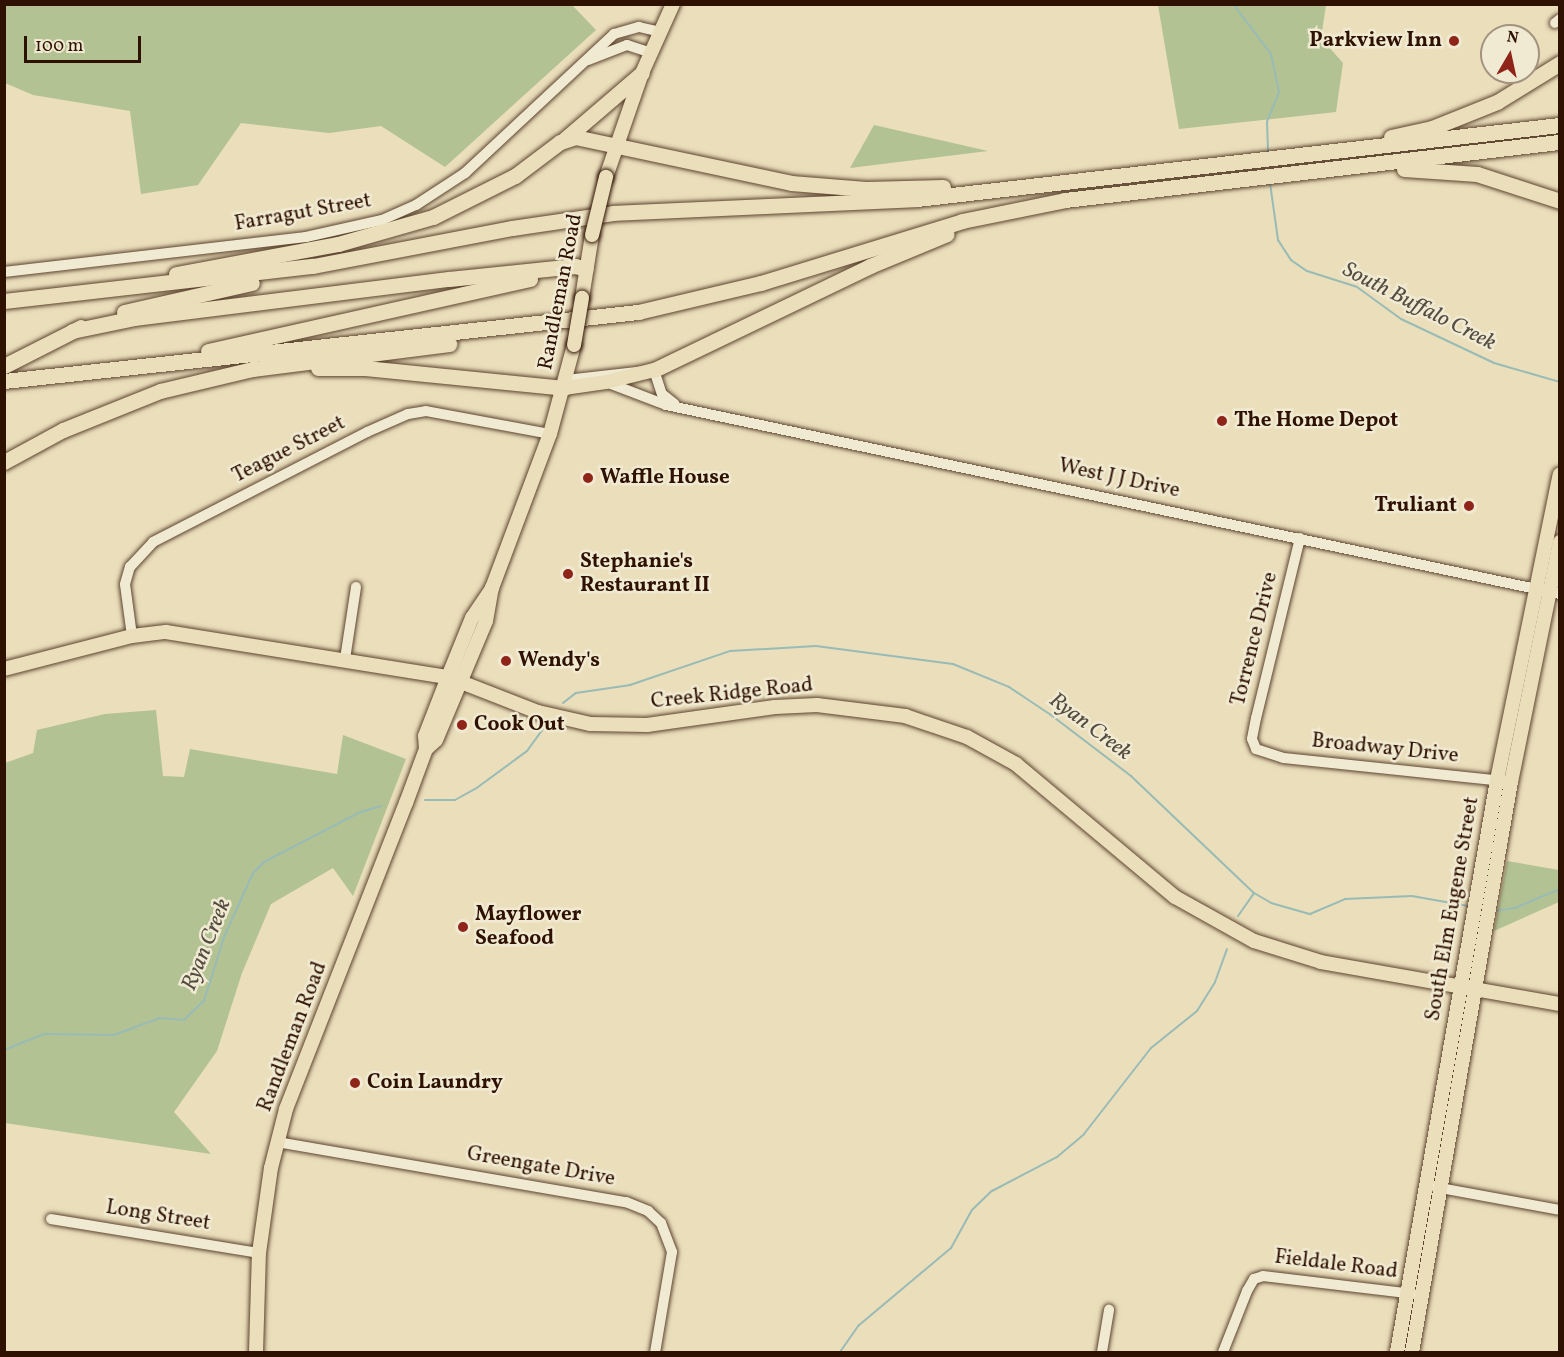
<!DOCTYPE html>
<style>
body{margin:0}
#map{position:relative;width:1564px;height:1357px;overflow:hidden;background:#eadebb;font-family:Vollkorn,serif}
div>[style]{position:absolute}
.green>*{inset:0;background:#b2c293}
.stream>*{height:2px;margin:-1px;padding:0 1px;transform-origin:1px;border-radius:1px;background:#99bbb6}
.roads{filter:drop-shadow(0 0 2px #5d442f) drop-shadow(0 0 2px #5d442f)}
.minor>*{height:10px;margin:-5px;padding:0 5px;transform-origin:5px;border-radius:5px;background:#f1ead3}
.major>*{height:14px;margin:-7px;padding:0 7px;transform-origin:7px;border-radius:7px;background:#eadebb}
.highway>*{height:15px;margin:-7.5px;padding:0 7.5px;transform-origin:7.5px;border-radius:7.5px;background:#eadebb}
.bridges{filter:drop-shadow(0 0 2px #2e1100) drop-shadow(0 0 2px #2e1100)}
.major-bridge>*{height:14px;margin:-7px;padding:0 7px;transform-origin:7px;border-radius:7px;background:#eadebb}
.dots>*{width:16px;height:16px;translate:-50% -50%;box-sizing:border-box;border:3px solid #f1ead3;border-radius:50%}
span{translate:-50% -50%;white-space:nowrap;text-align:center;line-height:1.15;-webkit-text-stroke:5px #f1ead3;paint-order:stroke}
.poi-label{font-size:21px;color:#2e1100;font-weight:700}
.right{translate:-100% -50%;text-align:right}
.left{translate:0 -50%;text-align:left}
.street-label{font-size:21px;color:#2e1100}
.water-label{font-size:22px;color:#534c40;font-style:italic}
.frame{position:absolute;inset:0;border:6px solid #2e1100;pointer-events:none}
.north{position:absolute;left:1480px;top:24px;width:60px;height:60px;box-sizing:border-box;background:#f1ead3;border:2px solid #a3937f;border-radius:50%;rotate:9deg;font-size:16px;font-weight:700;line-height:24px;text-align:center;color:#2e1100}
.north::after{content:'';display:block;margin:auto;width:21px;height:27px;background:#8f2418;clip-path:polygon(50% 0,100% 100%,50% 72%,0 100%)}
.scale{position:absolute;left:24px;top:36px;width:117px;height:27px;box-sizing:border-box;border:3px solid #2e1100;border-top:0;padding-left:8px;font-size:18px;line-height:21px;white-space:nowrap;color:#2e1100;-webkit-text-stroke:4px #f1ead3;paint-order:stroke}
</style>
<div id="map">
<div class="green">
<i style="clip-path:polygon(571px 4px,596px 30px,445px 167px,381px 126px,329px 133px,241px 123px,198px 185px,141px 194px,130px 111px,33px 95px,5px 83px,5px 5px)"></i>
<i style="clip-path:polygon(1158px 5px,1326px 5px,1321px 38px,1343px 63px,1336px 112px,1179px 129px)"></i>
<i style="clip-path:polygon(874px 125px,988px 151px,850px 168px)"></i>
<i style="clip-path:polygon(156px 710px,163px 776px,184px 777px,190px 749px,337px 774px,343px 735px,406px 759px,353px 896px,333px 868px,271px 904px,242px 973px,217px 1051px,174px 1112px,211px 1154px,5px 1123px,5px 763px,33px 753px,37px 730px,105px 714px)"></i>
<i style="clip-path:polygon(1507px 861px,1559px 870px,1559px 902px,1494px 931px)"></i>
</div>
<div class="stream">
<i style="left:1233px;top:4px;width:63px;rotate:52.8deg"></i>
<i style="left:1271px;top:54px;width:39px;rotate:78deg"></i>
<i style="left:1279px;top:92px;width:32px;rotate:112deg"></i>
<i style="left:1267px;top:122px;width:32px;rotate:88deg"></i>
<i style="left:1270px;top:183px;width:58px;rotate:82deg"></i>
<i style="left:1278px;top:240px;width:24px;rotate:57deg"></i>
<i style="left:1291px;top:260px;width:19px;rotate:35deg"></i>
<i style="left:1307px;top:271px;width:52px;rotate:17.7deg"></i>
<i style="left:1357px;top:287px;width:54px;rotate:36deg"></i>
<i style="left:1401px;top:319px;width:103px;rotate:25.3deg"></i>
<i style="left:1494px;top:363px;width:69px;rotate:16.1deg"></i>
<i style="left:563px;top:703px;width:16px;rotate:-38deg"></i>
<i style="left:576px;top:693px;width:55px;rotate:-8.4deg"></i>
<i style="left:630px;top:685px;width:106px;rotate:-18.8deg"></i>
<i style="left:730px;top:651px;width:86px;rotate:-3.3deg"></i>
<i style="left:816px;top:646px;width:138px;rotate:7.5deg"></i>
<i style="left:953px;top:664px;width:61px;rotate:22.3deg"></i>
<i style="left:1009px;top:687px;width:50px;rotate:33.7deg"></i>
<i style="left:1051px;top:715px;width:101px;rotate:37.3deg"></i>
<i style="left:1131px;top:776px;width:170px;rotate:43.6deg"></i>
<i style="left:1254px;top:893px;width:20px;rotate:30deg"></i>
<i style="left:1271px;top:903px;width:41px;rotate:15.8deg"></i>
<i style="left:1310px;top:914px;width:38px;rotate:-23deg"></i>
<i style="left:1345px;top:899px;width:67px;rotate:-2.6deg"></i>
<i style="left:1412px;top:896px;width:57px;rotate:10.1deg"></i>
<i style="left:425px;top:800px;width:30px"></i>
<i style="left:455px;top:800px;width:26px;rotate:-29deg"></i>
<i style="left:478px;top:787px;width:61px;rotate:-36.3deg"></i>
<i style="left:527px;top:751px;width:31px;rotate:-54deg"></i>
<i style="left:1495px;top:911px;width:20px;rotate:-9deg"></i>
<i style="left:1515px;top:908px;width:49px;rotate:-22.9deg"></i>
<i style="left:1238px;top:916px;width:28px;rotate:-55deg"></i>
<i style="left:4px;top:1050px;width:43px;rotate:-21.8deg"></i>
<i style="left:44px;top:1034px;width:70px;rotate:0.8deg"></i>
<i style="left:114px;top:1035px;width:49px;rotate:-20.3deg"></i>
<i style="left:160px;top:1018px;width:24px;rotate:5deg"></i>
<i style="left:184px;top:1020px;width:28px;rotate:-44deg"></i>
<i style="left:204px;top:1001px;width:67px;rotate:-72.6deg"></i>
<i style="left:224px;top:937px;width:70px;rotate:-65.6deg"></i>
<i style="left:253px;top:873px;width:16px;rotate:-45deg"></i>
<i style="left:264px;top:862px;width:106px;rotate:-27.5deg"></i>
<i style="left:358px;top:813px;width:24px;rotate:-17deg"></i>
<i style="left:840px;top:1352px;width:32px;rotate:-55deg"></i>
<i style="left:858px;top:1326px;width:121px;rotate:-40deg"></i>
<i style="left:951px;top:1248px;width:43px;rotate:-61.1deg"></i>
<i style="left:972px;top:1210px;width:28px;rotate:-44deg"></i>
<i style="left:992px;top:1191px;width:73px;rotate:-27.6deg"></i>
<i style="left:1057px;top:1157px;width:35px;rotate:-40deg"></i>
<i style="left:1084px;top:1134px;width:109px;rotate:-52.1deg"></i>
<i style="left:1151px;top:1048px;width:59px;rotate:-38.8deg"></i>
<i style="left:1197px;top:1011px;width:34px;rotate:-58deg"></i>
<i style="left:1215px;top:982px;width:35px;rotate:-70deg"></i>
</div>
<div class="roads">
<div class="minor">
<i style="left:1555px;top:23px;width:6px;rotate:-39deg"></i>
<i style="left:588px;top:60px;width:42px;rotate:-21deg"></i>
<i style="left:627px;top:45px;width:25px;rotate:18deg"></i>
<i style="left:4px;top:272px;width:304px;rotate:-6.6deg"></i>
<i style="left:306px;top:237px;width:78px;rotate:-12.6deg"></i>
<i style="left:382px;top:220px;width:37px;rotate:-24deg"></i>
<i style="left:416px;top:205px;width:59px;rotate:-33.1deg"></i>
<i style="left:465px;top:173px;width:204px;rotate:-43deg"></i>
<i style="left:614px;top:34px;width:26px;rotate:-16deg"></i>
<i style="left:639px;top:27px;width:23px;rotate:13deg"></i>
<i style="left:566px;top:380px;width:89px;rotate:-6.5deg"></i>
<i style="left:654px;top:370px;width:25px;rotate:72deg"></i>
<i style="left:662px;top:394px;width:16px;rotate:38deg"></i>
<i style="left:606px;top:382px;width:64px;rotate:21deg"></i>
<i style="left:666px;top:405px;width:914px;rotate:11.94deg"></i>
<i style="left:1300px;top:538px;width:185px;rotate:103.7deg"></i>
<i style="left:1256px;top:718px;width:21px;rotate:101deg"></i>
<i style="left:1252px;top:739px;width:11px;rotate:68deg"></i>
<i style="left:1256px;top:749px;width:29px;rotate:18deg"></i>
<i style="left:1284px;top:758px;width:220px;rotate:6deg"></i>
<i style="left:132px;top:636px;width:52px;rotate:-97.7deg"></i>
<i style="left:125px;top:584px;width:18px;rotate:-74deg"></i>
<i style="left:130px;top:567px;width:34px;rotate:-47deg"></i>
<i style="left:153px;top:542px;width:241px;rotate:-27.2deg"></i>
<i style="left:367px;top:432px;width:45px;rotate:-23.7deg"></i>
<i style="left:408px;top:414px;width:18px;rotate:-9deg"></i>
<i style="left:426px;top:411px;width:126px;rotate:10.5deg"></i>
<i style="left:345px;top:659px;width:73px;rotate:-81.3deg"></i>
<i style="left:277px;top:1142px;width:354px;rotate:9.8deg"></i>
<i style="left:626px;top:1202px;width:24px;rotate:22deg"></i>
<i style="left:648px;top:1211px;width:18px;rotate:43deg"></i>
<i style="left:661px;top:1223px;width:31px;rotate:69deg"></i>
<i style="left:672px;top:1252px;width:101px;rotate:99.6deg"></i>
<i style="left:1435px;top:1187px;width:127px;rotate:10.4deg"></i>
<i style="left:51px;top:1219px;width:211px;rotate:9.3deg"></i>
<i style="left:1102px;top:1352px;width:43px;rotate:-80.5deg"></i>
<i style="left:1223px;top:1352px;width:66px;rotate:-68.5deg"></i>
<i style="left:1247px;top:1291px;width:14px;rotate:-60deg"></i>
<i style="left:1254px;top:1279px;width:9px;rotate:-18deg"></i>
<i style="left:1263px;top:1276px;width:151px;rotate:6.8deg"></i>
</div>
<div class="major">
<i style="left:606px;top:177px;width:110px;rotate:-70.9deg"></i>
<i style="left:642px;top:73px;width:76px;rotate:-65.8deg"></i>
<i style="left:582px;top:298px;width:64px;rotate:-81deg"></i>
<i style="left:564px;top:388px;width:42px;rotate:-8.1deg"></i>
<i style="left:606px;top:382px;width:49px;rotate:-14deg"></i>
<i style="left:4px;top:669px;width:132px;rotate:-14.5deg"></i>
<i style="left:132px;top:636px;width:34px;rotate:-7deg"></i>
<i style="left:166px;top:632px;width:286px;rotate:9.1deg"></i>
<i style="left:448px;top:677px;width:97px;rotate:21.3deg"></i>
<i style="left:538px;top:712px;width:53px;rotate:13deg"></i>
<i style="left:590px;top:724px;width:57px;rotate:1deg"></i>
<i style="left:647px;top:725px;width:129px;rotate:-8deg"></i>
<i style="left:775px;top:707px;width:42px;rotate:-2.7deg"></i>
<i style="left:817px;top:705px;width:89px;rotate:7.1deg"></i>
<i style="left:905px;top:716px;width:65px;rotate:18.7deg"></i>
<i style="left:967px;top:737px;width:56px;rotate:28.9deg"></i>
<i style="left:1016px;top:764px;width:207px;rotate:39.9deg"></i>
<i style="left:1175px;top:897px;width:90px;rotate:29.1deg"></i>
<i style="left:1254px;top:941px;width:70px;rotate:17.4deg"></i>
<i style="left:1321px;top:962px;width:243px;rotate:10deg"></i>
<i style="left:426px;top:749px;width:13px;rotate:-42deg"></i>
<i style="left:436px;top:740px;width:129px;rotate:-67.2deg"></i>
<i style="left:486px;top:621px;width:34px;rotate:-80deg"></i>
<i style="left:492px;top:588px;width:165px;rotate:-69.4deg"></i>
<i style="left:550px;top:434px;width:92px;rotate:-74.9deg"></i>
<i style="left:256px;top:1352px;width:99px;rotate:-88.3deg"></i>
<i style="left:259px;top:1253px;width:86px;rotate:-82deg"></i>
<i style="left:271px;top:1168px;width:61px;rotate:-75.7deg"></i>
<i style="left:286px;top:1109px;width:329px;rotate:-68.6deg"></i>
<i style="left:406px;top:803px;width:58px;rotate:-69.7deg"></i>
<i style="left:426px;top:749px;width:13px;rotate:-94deg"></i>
<i style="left:425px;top:736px;width:63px;rotate:-68.7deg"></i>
<i style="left:448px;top:677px;width:64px;rotate:-67.9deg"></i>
<i style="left:472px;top:618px;width:36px;rotate:-56deg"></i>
<i style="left:1397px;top:1352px;width:581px;rotate:-80.08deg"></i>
<i style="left:1497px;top:780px;width:312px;rotate:-78.4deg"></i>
<i style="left:1412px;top:1352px;width:579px;rotate:-80.15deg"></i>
<i style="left:1511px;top:782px;width:245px;rotate:-78.5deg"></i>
</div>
<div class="highway">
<i style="left:1391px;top:137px;width:42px;rotate:-12.4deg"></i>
<i style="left:1432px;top:128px;width:70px;rotate:-21.8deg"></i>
<i style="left:1497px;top:102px;width:74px;rotate:-31.8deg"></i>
<i style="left:565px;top:139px;width:101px;rotate:-40.6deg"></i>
<i style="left:1404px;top:169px;width:73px;rotate:3.9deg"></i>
<i style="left:1477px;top:174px;width:87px;rotate:18deg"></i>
<i style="left:176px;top:274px;width:165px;rotate:-10.5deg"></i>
<i style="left:338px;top:244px;width:99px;rotate:-15.9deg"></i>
<i style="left:433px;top:217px;width:92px;rotate:-26.6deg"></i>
<i style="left:515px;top:176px;width:56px;rotate:-37.1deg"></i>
<i style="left:560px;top:142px;width:16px;rotate:-18deg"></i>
<i style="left:575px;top:137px;width:221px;rotate:12deg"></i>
<i style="left:791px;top:183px;width:75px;rotate:4.6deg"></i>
<i style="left:866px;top:189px;width:77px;rotate:-1.5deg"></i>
<i style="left:4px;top:301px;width:311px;rotate:-6.5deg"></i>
<i style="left:313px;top:266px;width:203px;rotate:-10.8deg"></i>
<i style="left:512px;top:228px;width:102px;rotate:-8.4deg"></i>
<i style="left:613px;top:213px;width:304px;rotate:-2.6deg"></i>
<i style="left:917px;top:199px;width:647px;rotate:-6.57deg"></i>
<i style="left:124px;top:312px;width:131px;rotate:-12.8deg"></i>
<i style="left:72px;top:331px;width:63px;rotate:-11.8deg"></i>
<i style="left:134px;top:318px;width:317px;rotate:-7.1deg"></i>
<i style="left:449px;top:279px;width:127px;rotate:-5.9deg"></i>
<i style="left:575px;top:266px;width:11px;rotate:15deg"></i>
<i style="left:208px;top:351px;width:330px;rotate:-12.6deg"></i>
<i style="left:4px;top:366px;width:86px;rotate:-26.9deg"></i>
<i style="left:318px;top:368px;width:47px"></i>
<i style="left:365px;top:368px;width:200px;rotate:5.7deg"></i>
<i style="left:654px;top:370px;width:240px;rotate:-25.7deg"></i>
<i style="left:870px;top:266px;width:83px;rotate:-22.6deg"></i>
<i style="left:4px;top:381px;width:638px;rotate:-6.21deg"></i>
<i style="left:638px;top:312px;width:126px;rotate:-13.3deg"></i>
<i style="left:761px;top:283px;width:210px;rotate:-17.1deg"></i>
<i style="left:962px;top:221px;width:105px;rotate:-11.5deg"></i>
<i style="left:1065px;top:200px;width:498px;rotate:-6.7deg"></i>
<i style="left:4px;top:462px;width:67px;rotate:-28.5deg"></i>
<i style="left:63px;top:430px;width:105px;rotate:-21.9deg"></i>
<i style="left:160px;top:391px;width:95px;rotate:-13.4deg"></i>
<i style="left:252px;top:369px;width:199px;rotate:-7.2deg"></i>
</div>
</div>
<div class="bridges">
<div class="major-bridge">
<i style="left:592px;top:235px;width:60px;rotate:-76.4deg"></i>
<i style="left:574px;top:345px;width:48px;rotate:-80.3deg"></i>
</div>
</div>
<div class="dots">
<i style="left:1454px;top:41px;background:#8f2418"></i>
<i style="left:1222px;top:421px;background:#8f2418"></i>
<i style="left:588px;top:478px;background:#8f2418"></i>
<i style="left:1469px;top:506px;background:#8f2418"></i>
<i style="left:568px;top:574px;background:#8f2418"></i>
<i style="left:506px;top:661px;background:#8f2418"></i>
<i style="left:462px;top:725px;background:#8f2418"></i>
<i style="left:463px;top:927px;background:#8f2418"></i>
<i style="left:355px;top:1083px;background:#8f2418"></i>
</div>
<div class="poi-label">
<span class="right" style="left:1442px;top:41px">Parkview Inn</span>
<span class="left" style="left:1234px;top:421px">The Home Depot</span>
<span class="left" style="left:600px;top:478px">Waffle House</span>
<span class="right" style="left:1457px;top:506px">Truliant</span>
<span class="left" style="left:580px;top:574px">Stephanie's<br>Restaurant II</span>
<span class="left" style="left:518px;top:661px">Wendy's</span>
<span class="left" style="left:474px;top:725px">Cook Out</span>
<span class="left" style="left:475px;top:927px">Mayflower<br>Seafood</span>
<span class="left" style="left:367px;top:1083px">Coin Laundry</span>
</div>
<div class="street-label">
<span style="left:303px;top:213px;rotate:-10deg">Farragut Street</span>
<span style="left:561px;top:292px;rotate:-79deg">Randleman Road</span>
<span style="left:289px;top:450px;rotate:-27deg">Teague Street</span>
<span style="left:1119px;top:479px;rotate:12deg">West J J Drive</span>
<span style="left:1255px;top:639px;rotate:-76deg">Torrence Drive</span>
<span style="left:732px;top:694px;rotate:-6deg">Creek Ridge Road</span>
<span style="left:1385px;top:749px;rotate:6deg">Broadway Drive</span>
<span style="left:1453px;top:909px;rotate:-80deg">South Elm Eugene Street</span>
<span style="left:293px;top:1037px;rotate:-69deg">Randleman Road</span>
<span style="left:541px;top:1167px;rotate:10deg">Greengate Drive</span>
<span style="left:158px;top:1216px;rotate:9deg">Long Street</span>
<span style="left:1336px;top:1265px;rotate:7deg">Fieldale Road</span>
</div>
<div class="water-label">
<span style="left:1419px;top:307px;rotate:27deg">South Buffalo Creek</span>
<span style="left:1090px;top:727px;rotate:37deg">Ryan Creek</span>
<span style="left:207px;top:945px;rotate:-68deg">Ryan Creek</span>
</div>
<div class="frame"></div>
<div class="north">N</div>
<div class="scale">100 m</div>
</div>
